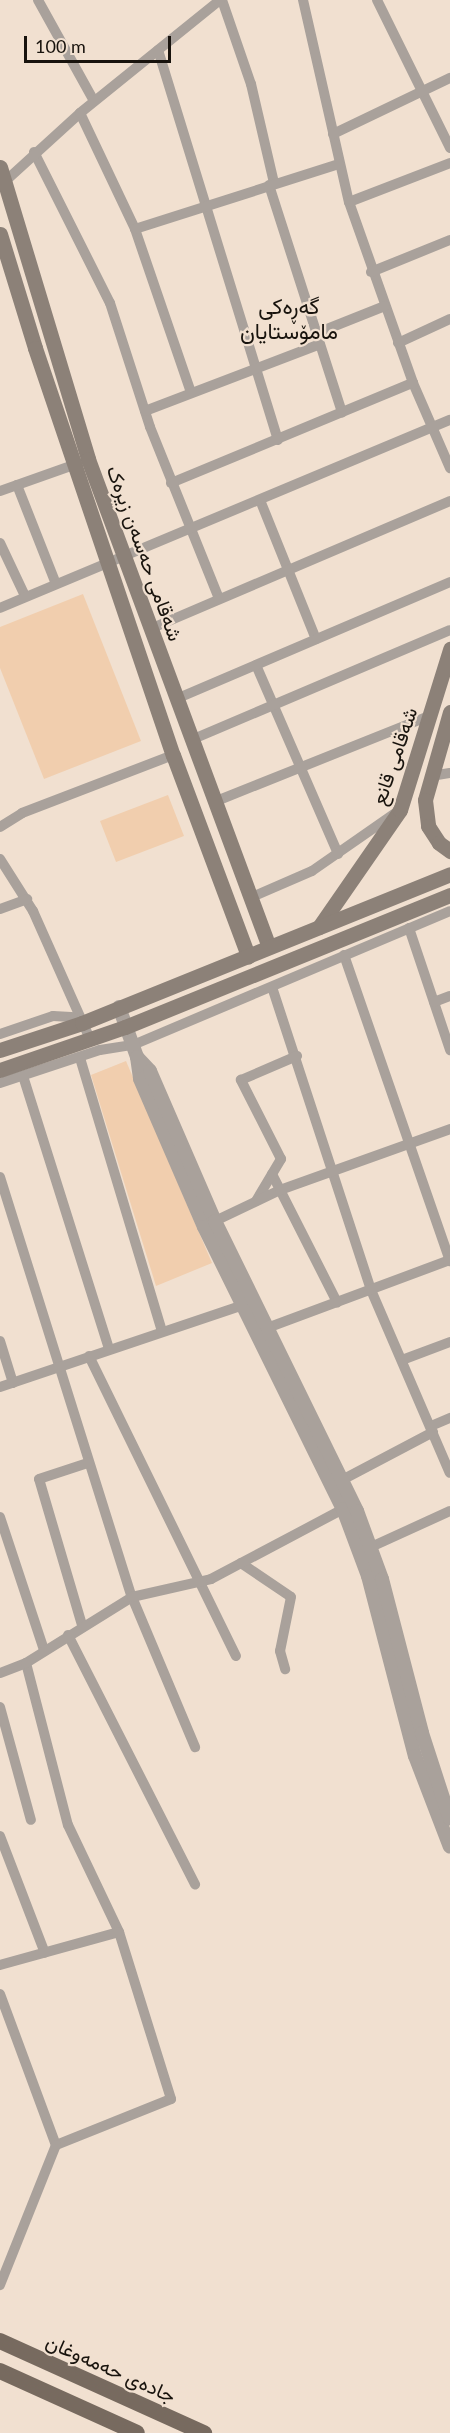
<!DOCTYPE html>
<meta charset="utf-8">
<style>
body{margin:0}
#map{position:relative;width:450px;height:2433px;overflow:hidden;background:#f1e0d0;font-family:Lato,Vazirmatn,sans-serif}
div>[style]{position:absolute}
.green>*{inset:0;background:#f1ceae}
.minor>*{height:10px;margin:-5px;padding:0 5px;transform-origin:5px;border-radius:5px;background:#a9a19b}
.tertiary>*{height:14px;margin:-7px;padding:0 7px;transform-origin:7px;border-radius:7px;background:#a9a19b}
.secondary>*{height:15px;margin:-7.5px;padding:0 7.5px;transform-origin:7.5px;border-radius:7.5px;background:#8c8178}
.primary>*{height:16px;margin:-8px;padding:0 8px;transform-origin:8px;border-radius:8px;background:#776a5f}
span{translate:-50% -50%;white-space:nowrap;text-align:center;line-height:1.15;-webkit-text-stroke:4.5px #f1e0d0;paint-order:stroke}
.street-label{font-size:20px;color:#18130d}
.quarter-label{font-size:22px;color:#18130d}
.scale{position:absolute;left:24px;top:36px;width:147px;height:27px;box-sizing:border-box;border:3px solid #18130d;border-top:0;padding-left:8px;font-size:18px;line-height:21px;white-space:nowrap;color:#18130d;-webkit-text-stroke:4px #f1e0d0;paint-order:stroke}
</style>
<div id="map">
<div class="green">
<i style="clip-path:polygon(83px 594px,141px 741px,44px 779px,0 668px,0 627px)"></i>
<i style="clip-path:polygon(168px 795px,184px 836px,116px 862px,100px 821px)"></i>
<i style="clip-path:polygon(126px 1061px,212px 1263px,156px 1286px,91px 1075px)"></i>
</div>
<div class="minor">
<i style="left:38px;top:0;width:115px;rotate:61deg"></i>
<i style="left:222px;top:0;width:89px;rotate:71deg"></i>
<i style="left:251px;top:84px;width:102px;rotate:76.9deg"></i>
<i style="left:303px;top:0;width:207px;rotate:77.2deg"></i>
<i style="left:349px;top:202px;width:192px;rotate:70.5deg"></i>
<i style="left:413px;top:383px;width:93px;rotate:66.5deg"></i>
<i style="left:377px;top:0;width:165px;rotate:63.7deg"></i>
<i style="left:158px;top:50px;width:408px;rotate:72.9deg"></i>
<i style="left:80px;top:113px;width:128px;rotate:64.6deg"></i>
<i style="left:135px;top:229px;width:173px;rotate:71.1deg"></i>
<i style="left:333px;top:134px;width:130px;rotate:-25.6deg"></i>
<i style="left:34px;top:152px;width:169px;rotate:63.3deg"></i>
<i style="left:110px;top:303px;width:130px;rotate:72.1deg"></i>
<i style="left:150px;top:427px;width:185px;rotate:68.1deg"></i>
<i style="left:1px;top:185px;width:107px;rotate:-42.3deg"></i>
<i style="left:80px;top:113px;width:180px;rotate:-38.9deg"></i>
<i style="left:269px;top:185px;width:239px;rotate:72.2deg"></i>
<i style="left:349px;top:202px;width:108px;rotate:-21.1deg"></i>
<i style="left:135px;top:229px;width:214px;rotate:-17.7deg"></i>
<i style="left:371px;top:272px;width:85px;rotate:-22.1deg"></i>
<i style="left:317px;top:333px;width:73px;rotate:-21.7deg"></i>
<i style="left:398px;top:343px;width:57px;rotate:-24.8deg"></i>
<i style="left:145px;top:411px;width:187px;rotate:-20.9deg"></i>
<i style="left:171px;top:483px;width:262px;rotate:-22.5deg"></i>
<i style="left:17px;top:485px;width:106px;rotate:68.5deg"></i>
<i style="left:0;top:491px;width:84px;rotate:-19.5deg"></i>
<i style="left:260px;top:500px;width:150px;rotate:68.1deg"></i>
<i style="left:0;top:543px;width:59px;rotate:64.7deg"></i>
<i style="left:0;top:608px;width:488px;rotate:-22.7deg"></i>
<i style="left:150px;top:629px;width:326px;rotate:-23.1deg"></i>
<i style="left:256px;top:665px;width:206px;rotate:66.5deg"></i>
<i style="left:176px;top:699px;width:298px;rotate:-23.1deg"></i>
<i style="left:191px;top:740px;width:281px;rotate:-23deg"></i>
<i style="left:431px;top:776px;width:19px;rotate:-9deg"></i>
<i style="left:214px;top:802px;width:234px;rotate:-21.8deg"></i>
<i style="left:0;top:827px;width:26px;rotate:-32deg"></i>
<i style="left:22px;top:813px;width:162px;rotate:-21deg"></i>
<i style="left:0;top:859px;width:62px;rotate:57.6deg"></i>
<i style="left:33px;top:911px;width:140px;rotate:66deg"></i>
<i style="left:252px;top:897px;width:65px;rotate:-23.4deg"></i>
<i style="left:312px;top:871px;width:100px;rotate:-34.8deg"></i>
<i style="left:0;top:909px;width:29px;rotate:-20deg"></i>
<i style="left:409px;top:928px;width:129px;rotate:71.4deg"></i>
<i style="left:344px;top:955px;width:324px;rotate:70.9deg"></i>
<i style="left:272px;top:987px;width:319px;rotate:71.9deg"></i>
<i style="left:371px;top:1290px;width:199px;rotate:66.7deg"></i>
<i style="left:434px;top:1002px;width:17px;rotate:-21deg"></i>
<i style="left:0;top:1034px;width:56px;rotate:-18.8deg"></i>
<i style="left:53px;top:1016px;width:18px;rotate:3deg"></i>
<i style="left:71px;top:1017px;width:13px;rotate:29deg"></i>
<i style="left:80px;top:1058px;width:285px;rotate:73.3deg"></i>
<i style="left:23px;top:1076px;width:286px;rotate:72.5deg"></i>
<i style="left:0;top:1083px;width:105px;rotate:-18.3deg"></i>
<i style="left:100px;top:1050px;width:33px;rotate:-9deg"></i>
<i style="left:133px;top:1045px;width:344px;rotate:-22.9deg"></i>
<i style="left:272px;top:1174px;width:144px;rotate:63.1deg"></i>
<i style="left:0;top:1177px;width:440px;rotate:72.6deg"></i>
<i style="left:132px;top:1597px;width:163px;rotate:67.2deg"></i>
<i style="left:256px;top:1201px;width:49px;rotate:-59.2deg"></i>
<i style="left:281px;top:1159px;width:89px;rotate:-116.9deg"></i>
<i style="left:241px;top:1080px;width:61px;rotate:-23.2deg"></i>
<i style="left:215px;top:1221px;width:72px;rotate:-25.5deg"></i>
<i style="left:280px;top:1190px;width:181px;rotate:-19.7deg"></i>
<i style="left:267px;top:1328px;width:195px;rotate:-20.4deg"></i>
<i style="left:0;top:1341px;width:44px;rotate:72.8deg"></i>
<i style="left:89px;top:1356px;width:334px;rotate:63.9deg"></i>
<i style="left:402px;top:1360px;width:51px;rotate:-20.6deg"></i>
<i style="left:0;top:1387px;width:256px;rotate:-18.6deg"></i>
<i style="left:431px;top:1426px;width:21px;rotate:-23deg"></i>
<i style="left:342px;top:1480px;width:103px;rotate:-27.8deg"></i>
<i style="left:0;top:1517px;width:140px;rotate:71.7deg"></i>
<i style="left:371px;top:1547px;width:87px;rotate:-24.5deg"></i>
<i style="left:241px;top:1563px;width:60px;rotate:34.2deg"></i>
<i style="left:291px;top:1597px;width:55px;rotate:101.5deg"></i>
<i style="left:280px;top:1651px;width:19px;rotate:74deg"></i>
<i style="left:82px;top:1625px;width:152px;rotate:-106.4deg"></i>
<i style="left:39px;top:1479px;width:52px;rotate:-18.1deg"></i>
<i style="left:68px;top:1635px;width:280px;rotate:63deg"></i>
<i style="left:26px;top:1663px;width:167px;rotate:75.5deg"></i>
<i style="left:68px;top:1825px;width:119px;rotate:64.5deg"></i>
<i style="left:119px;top:1932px;width:175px;rotate:72.7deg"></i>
<i style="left:171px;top:2099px;width:124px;rotate:158.2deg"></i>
<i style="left:0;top:1673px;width:28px;rotate:-21deg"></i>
<i style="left:26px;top:1663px;width:125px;rotate:-31.9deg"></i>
<i style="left:132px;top:1597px;width:81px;rotate:-12.8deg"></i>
<i style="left:211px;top:1579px;width:149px;rotate:-27.9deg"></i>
<i style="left:0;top:1707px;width:117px;rotate:74.7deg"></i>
<i style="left:0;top:1836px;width:125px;rotate:69deg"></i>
<i style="left:0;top:1965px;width:123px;rotate:-15.5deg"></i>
<i style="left:0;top:1994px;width:161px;rotate:69.7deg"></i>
<i style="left:56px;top:2145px;width:151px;rotate:111.8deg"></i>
</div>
<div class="tertiary">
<i style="left:119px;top:1007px;width:53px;rotate:70.2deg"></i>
<i style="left:137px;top:1057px;width:22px;rotate:82deg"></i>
<i style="left:140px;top:1079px;width:161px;rotate:66.6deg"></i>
<i style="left:204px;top:1227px;width:314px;rotate:63.8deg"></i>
<i style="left:343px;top:1509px;width:72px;rotate:69.5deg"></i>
<i style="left:368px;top:1576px;width:186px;rotate:75.4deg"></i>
<i style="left:415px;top:1756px;width:97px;rotate:69deg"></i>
<i style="left:137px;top:1057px;width:19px;rotate:47deg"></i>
<i style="left:150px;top:1071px;width:163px;rotate:66.6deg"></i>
<i style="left:215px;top:1221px;width:323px;rotate:63.9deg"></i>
<i style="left:357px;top:1511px;width:72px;rotate:69.8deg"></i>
<i style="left:382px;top:1579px;width:159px;rotate:75.4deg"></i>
<i style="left:422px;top:1733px;width:90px;rotate:72deg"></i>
</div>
<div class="secondary">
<i style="left:0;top:167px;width:305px;rotate:73.2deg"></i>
<i style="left:88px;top:459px;width:520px;rotate:69.65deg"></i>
<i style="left:0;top:234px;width:119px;rotate:72.9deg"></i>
<i style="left:35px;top:348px;width:430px;rotate:71.3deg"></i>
<i style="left:173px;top:755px;width:215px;rotate:69.5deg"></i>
<i style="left:450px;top:712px;width:91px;rotate:105.9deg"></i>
<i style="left:425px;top:800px;width:26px;rotate:83deg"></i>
<i style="left:428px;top:826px;width:20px;rotate:57deg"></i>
<i style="left:439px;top:843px;width:14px;rotate:36deg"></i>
<i style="left:319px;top:927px;width:142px;rotate:-55.3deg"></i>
<i style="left:400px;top:810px;width:169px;rotate:-72.7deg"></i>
<i style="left:0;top:1050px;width:86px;rotate:-18.2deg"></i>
<i style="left:82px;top:1023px;width:397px;rotate:-22deg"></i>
<i style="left:0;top:1070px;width:132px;rotate:-19deg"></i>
<i style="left:125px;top:1027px;width:351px;rotate:-22.1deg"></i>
</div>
<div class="primary">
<i style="left:0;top:2341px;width:224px;rotate:24.3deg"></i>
<i style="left:0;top:2371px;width:150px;rotate:24.3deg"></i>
</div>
<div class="street-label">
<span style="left:145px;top:553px;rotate:70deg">شەقامی حەسەن زیرەک</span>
<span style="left:394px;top:756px;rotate:-71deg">شەقامی قانع</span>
<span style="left:111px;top:2368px;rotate:24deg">جادەی حەمەوغان</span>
</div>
<div class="quarter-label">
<span style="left:289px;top:318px">گەڕەکی<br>مامۆستایان</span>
</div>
<div class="scale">100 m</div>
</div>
